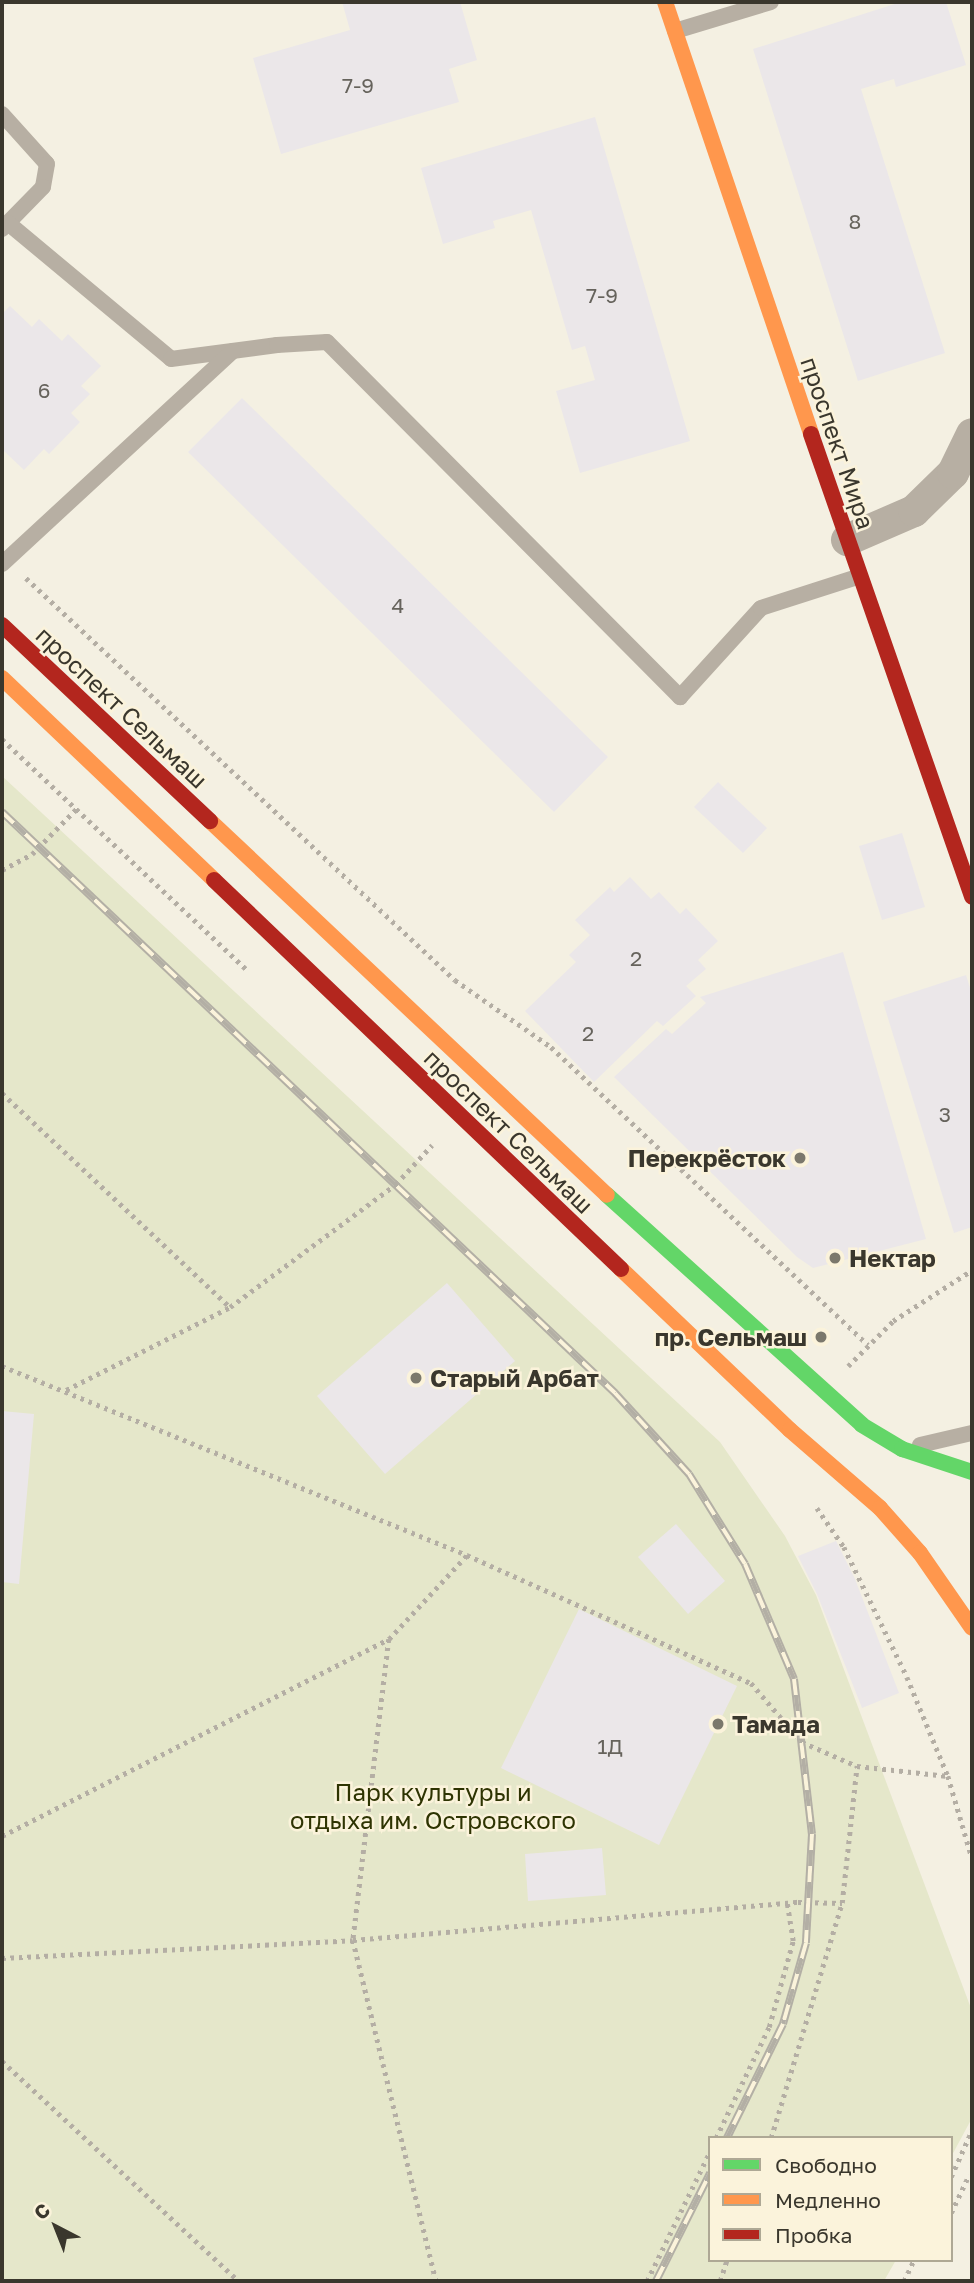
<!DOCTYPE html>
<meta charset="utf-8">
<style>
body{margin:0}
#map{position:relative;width:974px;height:2283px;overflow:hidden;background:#f4f0e2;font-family:"Golos Text",sans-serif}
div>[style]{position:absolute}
.green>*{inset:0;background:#e5e7ca}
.building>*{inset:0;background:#ebe7e9}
.path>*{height:4.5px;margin-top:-2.25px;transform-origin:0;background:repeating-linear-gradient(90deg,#b4aea4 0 3.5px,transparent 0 8.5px)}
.lane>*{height:16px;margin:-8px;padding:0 8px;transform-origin:8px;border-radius:8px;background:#b7afa3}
.street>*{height:32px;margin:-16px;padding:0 16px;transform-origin:16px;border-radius:16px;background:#b7afa3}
.fast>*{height:16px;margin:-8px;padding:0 8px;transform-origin:8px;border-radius:8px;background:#63d668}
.slow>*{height:16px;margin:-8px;padding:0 8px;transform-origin:8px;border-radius:8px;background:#ff974d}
.jam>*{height:16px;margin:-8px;padding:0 8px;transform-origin:8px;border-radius:8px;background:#b3261e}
.rail>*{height:8px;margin-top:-4px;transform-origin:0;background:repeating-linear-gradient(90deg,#fbf3db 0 16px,#b3afa5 0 32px);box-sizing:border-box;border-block:2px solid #b3afa5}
.dots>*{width:19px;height:19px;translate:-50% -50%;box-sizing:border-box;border:4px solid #fbf3db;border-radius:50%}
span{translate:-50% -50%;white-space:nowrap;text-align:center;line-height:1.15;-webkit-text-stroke:5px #fbf3db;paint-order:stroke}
.number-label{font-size:21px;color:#66635c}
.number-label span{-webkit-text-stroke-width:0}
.street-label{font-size:24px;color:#3a372d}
.poi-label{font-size:24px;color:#3a372d;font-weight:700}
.right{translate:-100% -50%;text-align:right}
.left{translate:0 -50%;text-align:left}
.park-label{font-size:24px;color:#2e3402}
.frame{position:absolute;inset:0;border:4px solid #3a372d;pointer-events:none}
.legend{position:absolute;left:708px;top:2136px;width:245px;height:126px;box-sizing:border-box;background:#fbf3db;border:2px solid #aea895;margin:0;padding:9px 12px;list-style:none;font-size:21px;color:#3a372d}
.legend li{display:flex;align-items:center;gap:14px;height:35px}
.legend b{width:35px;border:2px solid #aea895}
.north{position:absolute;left:21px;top:2192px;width:70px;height:70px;-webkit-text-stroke:5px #fbf3db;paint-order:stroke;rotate:318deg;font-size:19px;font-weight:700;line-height:28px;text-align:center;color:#3a372d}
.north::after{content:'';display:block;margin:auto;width:24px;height:32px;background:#3a372d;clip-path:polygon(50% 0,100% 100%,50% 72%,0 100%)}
</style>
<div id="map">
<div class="green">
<i style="clip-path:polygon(2px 776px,720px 1442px,785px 1536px,816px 1595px,972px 2011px,972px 2118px,951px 2157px,951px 2138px,710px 2138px,710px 2260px,896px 2260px,884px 2281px,2px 2281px)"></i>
</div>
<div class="building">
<i style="clip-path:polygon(342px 2px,460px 2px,477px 60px,449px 69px,459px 102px,281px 154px,253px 58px,350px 30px)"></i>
<i style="clip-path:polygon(901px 2px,946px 2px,966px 65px,896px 87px,894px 79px,861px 89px,945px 353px,858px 381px,753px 49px)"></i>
<i style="clip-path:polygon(595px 117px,690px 441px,580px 473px,556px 391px,595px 380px,585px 346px,572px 350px,531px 210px,493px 221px,495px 228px,443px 244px,421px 168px)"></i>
<i style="clip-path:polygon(10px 306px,32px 327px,39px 319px,62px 341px,68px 334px,101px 366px,81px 386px,90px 394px,71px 413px,80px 422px,49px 454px,44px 449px,24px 470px,4px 451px,2px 453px,2px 314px)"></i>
<i style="clip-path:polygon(242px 398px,608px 757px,554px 812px,188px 452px)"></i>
<i style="clip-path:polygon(718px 782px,767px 828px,743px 853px,694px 807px)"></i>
<i style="clip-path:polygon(902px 833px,925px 907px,882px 920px,859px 846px)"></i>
<i style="clip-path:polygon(630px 877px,651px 899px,659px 892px,680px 914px,686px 908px,718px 941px,698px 960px,706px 969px,686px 986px,696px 996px,663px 1026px,657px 1021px,594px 1082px,525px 1011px,576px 962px,569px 955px,590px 935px,575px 920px,610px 887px,614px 892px)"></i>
<i style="clip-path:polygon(843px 952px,926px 1239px,813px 1268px,797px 1257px,614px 1077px,666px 1029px,672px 1034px,706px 1003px,700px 997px)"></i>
<i style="clip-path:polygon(966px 975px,972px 994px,972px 1227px,954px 1233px,883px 1002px)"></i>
<i style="clip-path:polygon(447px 1283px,515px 1361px,385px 1474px,317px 1396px)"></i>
<i style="clip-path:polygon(2px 1411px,34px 1414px,19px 1584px,2px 1582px)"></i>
<i style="clip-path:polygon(676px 1524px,725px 1581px,688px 1614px,638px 1557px)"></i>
<i style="clip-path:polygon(836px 1541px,855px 1579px,899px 1693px,862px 1708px,817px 1594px,798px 1556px)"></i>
<i style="clip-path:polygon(579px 1609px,737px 1686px,659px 1845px,501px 1768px)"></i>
<i style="clip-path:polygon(602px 1848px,606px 1895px,528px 1901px,525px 1854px)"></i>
</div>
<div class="path">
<i style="left:26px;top:578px;width:588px;rotate:43.14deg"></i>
<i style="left:455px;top:980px;width:117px;rotate:34.9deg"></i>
<i style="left:551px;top:1047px;width:435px;rotate:43.2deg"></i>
<i style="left:2px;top:739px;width:335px;rotate:43.3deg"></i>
<i style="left:2px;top:870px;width:34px;rotate:-28deg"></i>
<i style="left:32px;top:854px;width:63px;rotate:-45.6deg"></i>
<i style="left:2px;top:1093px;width:313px;rotate:43.2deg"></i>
<i style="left:2px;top:1366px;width:502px;rotate:22.12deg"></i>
<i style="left:467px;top:1555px;width:312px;rotate:24.3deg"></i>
<i style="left:751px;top:1683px;width:78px;rotate:49.2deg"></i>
<i style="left:802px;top:1742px;width:60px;rotate:23.6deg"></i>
<i style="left:857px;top:1766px;width:91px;rotate:6.3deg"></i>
<i style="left:848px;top:1366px;width:64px;rotate:-45deg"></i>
<i style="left:893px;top:1321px;width:94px;rotate:-32.8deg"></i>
<i style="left:66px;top:1390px;width:184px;rotate:-26.8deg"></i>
<i style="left:230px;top:1307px;width:207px;rotate:-36.5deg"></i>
<i style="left:396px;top:1184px;width:53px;rotate:-47.3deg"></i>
<i style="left:817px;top:1508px;width:47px;rotate:55.3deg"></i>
<i style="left:844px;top:1547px;width:144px;rotate:64.1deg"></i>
<i style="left:907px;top:1677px;width:107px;rotate:67.5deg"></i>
<i style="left:948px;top:1776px;width:85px;rotate:73.7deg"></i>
<i style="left:389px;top:1639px;width:303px;rotate:96.8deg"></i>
<i style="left:353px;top:1940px;width:351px;rotate:76.3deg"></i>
<i style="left:2px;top:1836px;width:434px;rotate:-27deg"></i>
<i style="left:389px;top:1639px;width:115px;rotate:-47.1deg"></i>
<i style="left:2px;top:1958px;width:351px;rotate:-2.9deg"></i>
<i style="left:353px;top:1940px;width:447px;rotate:-4.9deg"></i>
<i style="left:798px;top:1902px;width:44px;rotate:1.3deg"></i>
<i style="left:2px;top:2061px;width:323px;rotate:42.9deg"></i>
<i style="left:716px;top:2138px;width:123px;rotate:-64.5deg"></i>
<i style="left:769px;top:2027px;width:89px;rotate:-74.4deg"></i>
<i style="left:793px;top:1941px;width:38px;rotate:-99deg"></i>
<i style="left:771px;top:2138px;width:245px;rotate:-73.2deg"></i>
<i style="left:842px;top:1903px;width:138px;rotate:-83.8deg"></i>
<i style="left:951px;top:2177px;width:51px;rotate:-65.9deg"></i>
<i style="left:951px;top:2213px;width:42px;rotate:-64.7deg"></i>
<i style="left:647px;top:2281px;width:144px;rotate:-64.1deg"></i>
<i style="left:720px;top:2281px;width:22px;rotate:-72deg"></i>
<i style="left:904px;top:2281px;width:23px;rotate:-65deg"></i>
</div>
<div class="lane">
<i style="left:675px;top:31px;width:100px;rotate:-16.8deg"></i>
<i style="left:2px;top:114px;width:67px;rotate:48deg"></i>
<i style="left:47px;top:164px;width:23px;rotate:100deg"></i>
<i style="left:43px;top:187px;width:59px;rotate:134.3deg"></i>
<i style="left:8px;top:223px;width:212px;rotate:39.8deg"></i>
<i style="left:171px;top:359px;width:107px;rotate:-7.5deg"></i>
<i style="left:277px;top:345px;width:50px;rotate:-3.4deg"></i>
<i style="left:327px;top:342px;width:501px;rotate:45.16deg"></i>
<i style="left:680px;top:697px;width:120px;rotate:-47.7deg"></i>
<i style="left:761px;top:608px;width:104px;rotate:-17.9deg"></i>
<i style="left:2px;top:564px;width:314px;rotate:-42.7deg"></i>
<i style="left:920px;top:1445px;width:53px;rotate:-13deg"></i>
</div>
<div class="street">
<i style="left:847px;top:540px;width:73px;rotate:-23.4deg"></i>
<i style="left:914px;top:511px;width:54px;rotate:-44.3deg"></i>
<i style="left:953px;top:473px;width:43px;rotate:-64deg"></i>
</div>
<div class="fast">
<i style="left:607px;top:1195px;width:343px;rotate:42deg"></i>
<i style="left:862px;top:1425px;width:47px;rotate:31deg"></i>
<i style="left:902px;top:1449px;width:74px;rotate:18.2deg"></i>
</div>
<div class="slow">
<i style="left:665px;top:2px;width:456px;rotate:71.3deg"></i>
<i style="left:2px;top:678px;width:293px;rotate:43.6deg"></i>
<i style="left:210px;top:821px;width:545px;rotate:43.29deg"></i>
<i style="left:621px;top:1269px;width:233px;rotate:43.6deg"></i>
<i style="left:790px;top:1430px;width:119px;rotate:40.9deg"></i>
<i style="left:880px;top:1508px;width:60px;rotate:48.4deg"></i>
<i style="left:920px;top:1553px;width:91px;rotate:55.3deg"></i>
</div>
<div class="jam">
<i style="left:811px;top:434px;width:490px;rotate:70.8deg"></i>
<i style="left:2px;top:625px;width:286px;rotate:43.3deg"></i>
<i style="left:214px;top:880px;width:563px;rotate:43.7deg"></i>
</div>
<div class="rail">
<i style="left:2px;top:812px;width:845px;rotate:43.46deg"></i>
<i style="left:615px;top:1393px;width:110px;rotate:47.6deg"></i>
<i style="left:689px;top:1474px;width:106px;rotate:58.1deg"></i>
<i style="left:745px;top:1564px;width:125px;rotate:66.9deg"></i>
<i style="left:794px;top:1679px;width:156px;rotate:83.4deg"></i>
<i style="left:812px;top:1834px;width:109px;rotate:93.2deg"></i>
<i style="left:806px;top:1943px;width:84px;rotate:105.9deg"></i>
<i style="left:783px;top:2024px;width:127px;rotate:116.2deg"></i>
<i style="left:656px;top:2281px;width:121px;rotate:-63.4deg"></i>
</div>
<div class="dots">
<i style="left:800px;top:1158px;background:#7b786c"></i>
<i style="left:835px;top:1258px;background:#7b786c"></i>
<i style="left:821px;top:1337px;background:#7b786c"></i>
<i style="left:416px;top:1378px;background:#7b786c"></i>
<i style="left:718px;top:1724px;background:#7b786c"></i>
</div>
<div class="number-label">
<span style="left:358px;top:85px">7-9</span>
<span style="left:855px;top:221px">8</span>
<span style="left:602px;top:295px">7-9</span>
<span style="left:44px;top:390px">6</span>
<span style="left:398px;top:605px">4</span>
<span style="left:636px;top:958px">2</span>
<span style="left:588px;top:1033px">2</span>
<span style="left:945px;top:1114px">3</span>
<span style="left:610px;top:1746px">1Д</span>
</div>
<div class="street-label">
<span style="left:838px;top:443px;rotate:71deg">проспект Мира</span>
<span style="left:122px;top:707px;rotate:43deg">проспект Сельмаш</span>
<span style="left:509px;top:1131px;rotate:44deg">проспект Сельмаш</span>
</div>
<div class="poi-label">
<span class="right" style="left:786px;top:1158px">Перекрёсток</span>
<span class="left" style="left:849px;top:1258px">Нектар</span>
<span class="right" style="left:807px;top:1337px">пр. Сельмаш</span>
<span class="left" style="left:430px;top:1378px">Старый Арбат</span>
<span class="left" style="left:732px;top:1724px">Тамада</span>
</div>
<div class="park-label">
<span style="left:433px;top:1806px">Парк культуры и<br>отдыха им. Островского</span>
</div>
<div class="frame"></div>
<ul class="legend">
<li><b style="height:9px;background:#63d668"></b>Свободно</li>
<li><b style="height:9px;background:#ff974d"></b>Медленно</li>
<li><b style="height:9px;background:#b3261e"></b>Пробка</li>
</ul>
<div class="north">С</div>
</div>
